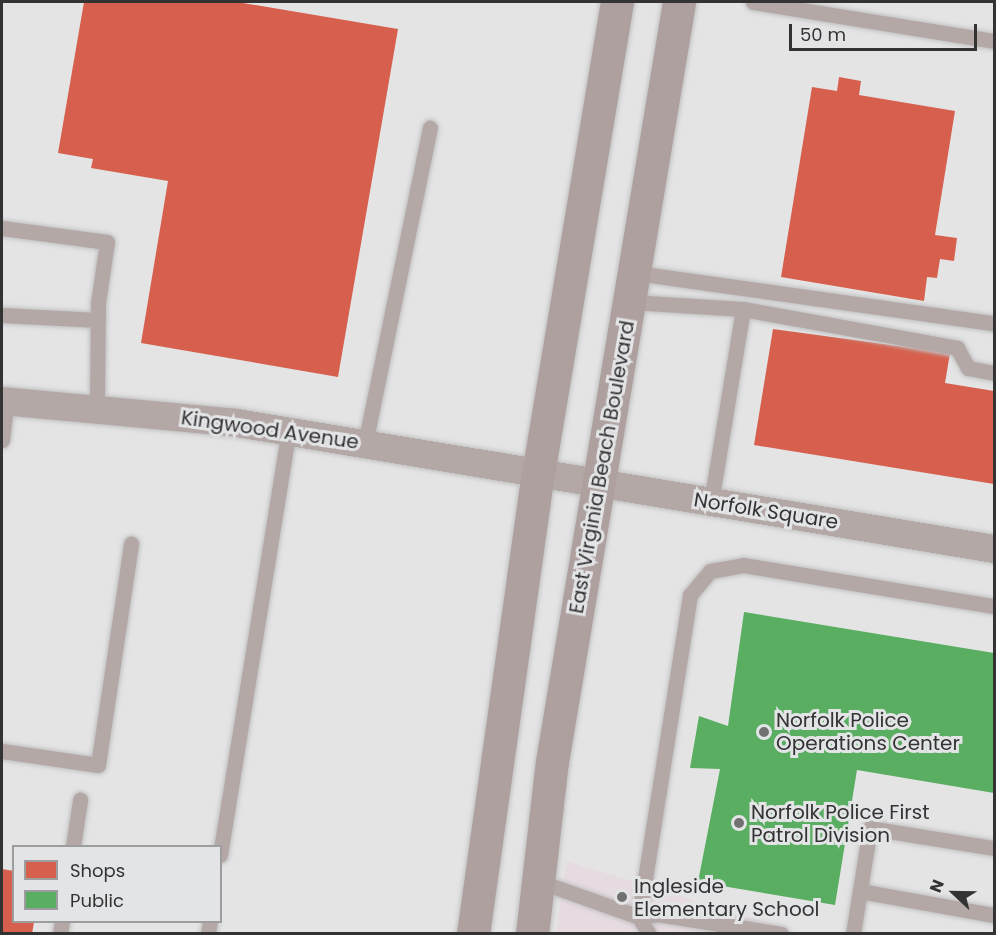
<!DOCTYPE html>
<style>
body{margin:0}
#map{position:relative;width:996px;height:935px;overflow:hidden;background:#e4e4e5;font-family:Poppins,sans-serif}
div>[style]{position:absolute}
.education>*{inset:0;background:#e7dbe2}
.shops>*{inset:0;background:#d6604d}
.public>*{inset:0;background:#5aae61}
.roads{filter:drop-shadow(0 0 2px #c1c1c2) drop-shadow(0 0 2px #c1c1c2)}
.lane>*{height:15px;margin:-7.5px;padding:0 7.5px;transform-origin:7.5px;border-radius:7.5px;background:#b4a8a7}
.street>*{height:28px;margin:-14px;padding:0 14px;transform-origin:14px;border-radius:14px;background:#b4a8a7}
.primary>*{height:33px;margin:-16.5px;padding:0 16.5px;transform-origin:16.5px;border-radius:16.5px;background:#ada09e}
.dots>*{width:16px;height:16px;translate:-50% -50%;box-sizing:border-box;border:3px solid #e3e4e6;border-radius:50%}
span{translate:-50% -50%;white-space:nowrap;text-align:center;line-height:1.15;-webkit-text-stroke:6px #e3e4e6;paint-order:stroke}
.street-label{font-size:20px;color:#333334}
.poi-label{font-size:20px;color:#333334}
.left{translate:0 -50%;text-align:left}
.frame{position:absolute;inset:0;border:3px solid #333334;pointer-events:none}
.legend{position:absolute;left:12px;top:845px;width:210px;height:78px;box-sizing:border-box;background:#e3e4e6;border:2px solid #9d9d9f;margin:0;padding:8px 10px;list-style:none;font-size:18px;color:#333334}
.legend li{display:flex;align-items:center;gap:12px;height:30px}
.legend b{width:30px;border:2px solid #9d9d9f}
.north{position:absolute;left:924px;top:863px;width:60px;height:60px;-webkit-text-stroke:4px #e3e4e6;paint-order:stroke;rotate:292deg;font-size:16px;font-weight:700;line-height:24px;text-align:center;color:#333334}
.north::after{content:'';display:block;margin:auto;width:21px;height:27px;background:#333334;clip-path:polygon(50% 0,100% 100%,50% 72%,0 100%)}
.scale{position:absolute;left:789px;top:24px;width:188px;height:27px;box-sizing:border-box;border:3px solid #333334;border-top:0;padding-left:8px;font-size:18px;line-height:21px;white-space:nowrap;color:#333334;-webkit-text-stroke:4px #e3e4e6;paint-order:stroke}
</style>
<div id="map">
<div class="education">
<i style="clip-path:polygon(566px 861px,801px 933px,556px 934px)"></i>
</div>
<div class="shops">
<i style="clip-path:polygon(84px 2px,237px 2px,398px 29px,338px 377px,141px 343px,168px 181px,91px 168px,93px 159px,58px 153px)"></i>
<i style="clip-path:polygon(839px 77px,861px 81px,859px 95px,955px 111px,935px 235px,957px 238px,954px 261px,940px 259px,937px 278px,927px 277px,924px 301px,781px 277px,812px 87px,837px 91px)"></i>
<i style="clip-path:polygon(773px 329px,950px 353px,945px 383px,994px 391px,994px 484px,754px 445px)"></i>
<i style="clip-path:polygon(2px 869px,14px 871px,14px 922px,34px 922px,32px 934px,2px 934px)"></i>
</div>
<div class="public">
<i style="clip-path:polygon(744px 612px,994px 653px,994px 793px,857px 770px,835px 905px,698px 882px,720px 769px,690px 768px,699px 716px,728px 726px)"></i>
</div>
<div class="roads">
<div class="lane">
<i style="left:753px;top:2px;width:244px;rotate:9.2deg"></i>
<i style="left:2px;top:228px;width:106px;rotate:7.6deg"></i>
<i style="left:107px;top:242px;width:62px;rotate:98.4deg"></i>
<i style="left:98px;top:303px;width:104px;rotate:90.6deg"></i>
<i style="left:636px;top:273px;width:361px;rotate:8deg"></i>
<i style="left:631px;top:302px;width:112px;rotate:3.6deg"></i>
<i style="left:743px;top:309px;width:196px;rotate:99.4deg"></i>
<i style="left:743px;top:309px;width:218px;rotate:10.3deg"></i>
<i style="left:957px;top:348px;width:23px;rotate:61deg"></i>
<i style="left:968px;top:368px;width:26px;rotate:11deg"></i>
<i style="left:2px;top:315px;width:96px;rotate:3deg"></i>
<i style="left:2px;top:440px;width:39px;rotate:-83deg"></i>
<i style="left:365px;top:444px;width:323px;rotate:-78.4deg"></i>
<i style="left:2px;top:751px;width:97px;rotate:8.3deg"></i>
<i style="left:98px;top:765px;width:224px;rotate:-81.5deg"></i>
<i style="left:73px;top:846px;width:47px;rotate:-81.3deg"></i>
<i style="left:220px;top:855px;width:430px;rotate:-80.8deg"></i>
<i style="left:538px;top:881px;width:107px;rotate:19.6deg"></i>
<i style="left:639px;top:917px;width:20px;rotate:60deg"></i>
<i style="left:860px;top:891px;width:136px;rotate:10.2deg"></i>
<i style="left:60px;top:934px;width:12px;rotate:-81deg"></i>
<i style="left:208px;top:934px;width:12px;rotate:-81deg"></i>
<i style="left:781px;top:934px;width:125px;rotate:-170.8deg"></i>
<i style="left:658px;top:914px;width:19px;rotate:171deg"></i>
<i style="left:639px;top:917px;width:326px;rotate:-81deg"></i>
<i style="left:690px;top:595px;width:31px;rotate:-50deg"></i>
<i style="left:710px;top:571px;width:34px;rotate:-10deg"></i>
<i style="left:743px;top:565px;width:254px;rotate:9.3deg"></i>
<i style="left:853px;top:934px;width:107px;rotate:-80.9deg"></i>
<i style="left:870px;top:828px;width:126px;rotate:9.2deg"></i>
</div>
<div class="street">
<i style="left:2px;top:401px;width:236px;rotate:5.3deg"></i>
<i style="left:237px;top:423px;width:767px;rotate:9.45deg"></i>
</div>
<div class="primary">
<i style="left:473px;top:934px;width:465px;rotate:-82deg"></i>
<i style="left:538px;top:474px;width:479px;rotate:-80.5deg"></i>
<i style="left:532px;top:934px;width:173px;rotate:-83.4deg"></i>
<i style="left:552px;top:762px;width:771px;rotate:-80.51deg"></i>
</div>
</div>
<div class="dots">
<i style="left:764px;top:732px;background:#717172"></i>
<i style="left:739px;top:823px;background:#717172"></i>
<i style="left:622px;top:897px;background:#717172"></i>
</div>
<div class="street-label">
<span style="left:270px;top:430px;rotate:8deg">Kingwood Avenue</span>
<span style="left:602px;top:467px;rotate:-80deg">East Virginia Beach Boulevard</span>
<span style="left:766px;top:511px;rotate:9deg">Norfolk Square</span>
</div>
<div class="poi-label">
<span class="left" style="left:776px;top:732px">Norfolk Police<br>Operations Center</span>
<span class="left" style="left:751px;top:824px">Norfolk Police First<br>Patrol Division</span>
<span class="left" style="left:634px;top:898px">Ingleside<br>Elementary School</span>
</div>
<div class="frame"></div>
<ul class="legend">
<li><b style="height:16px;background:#d6604d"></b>Shops</li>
<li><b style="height:16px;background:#5aae61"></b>Public</li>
</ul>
<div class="north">N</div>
<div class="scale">50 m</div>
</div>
